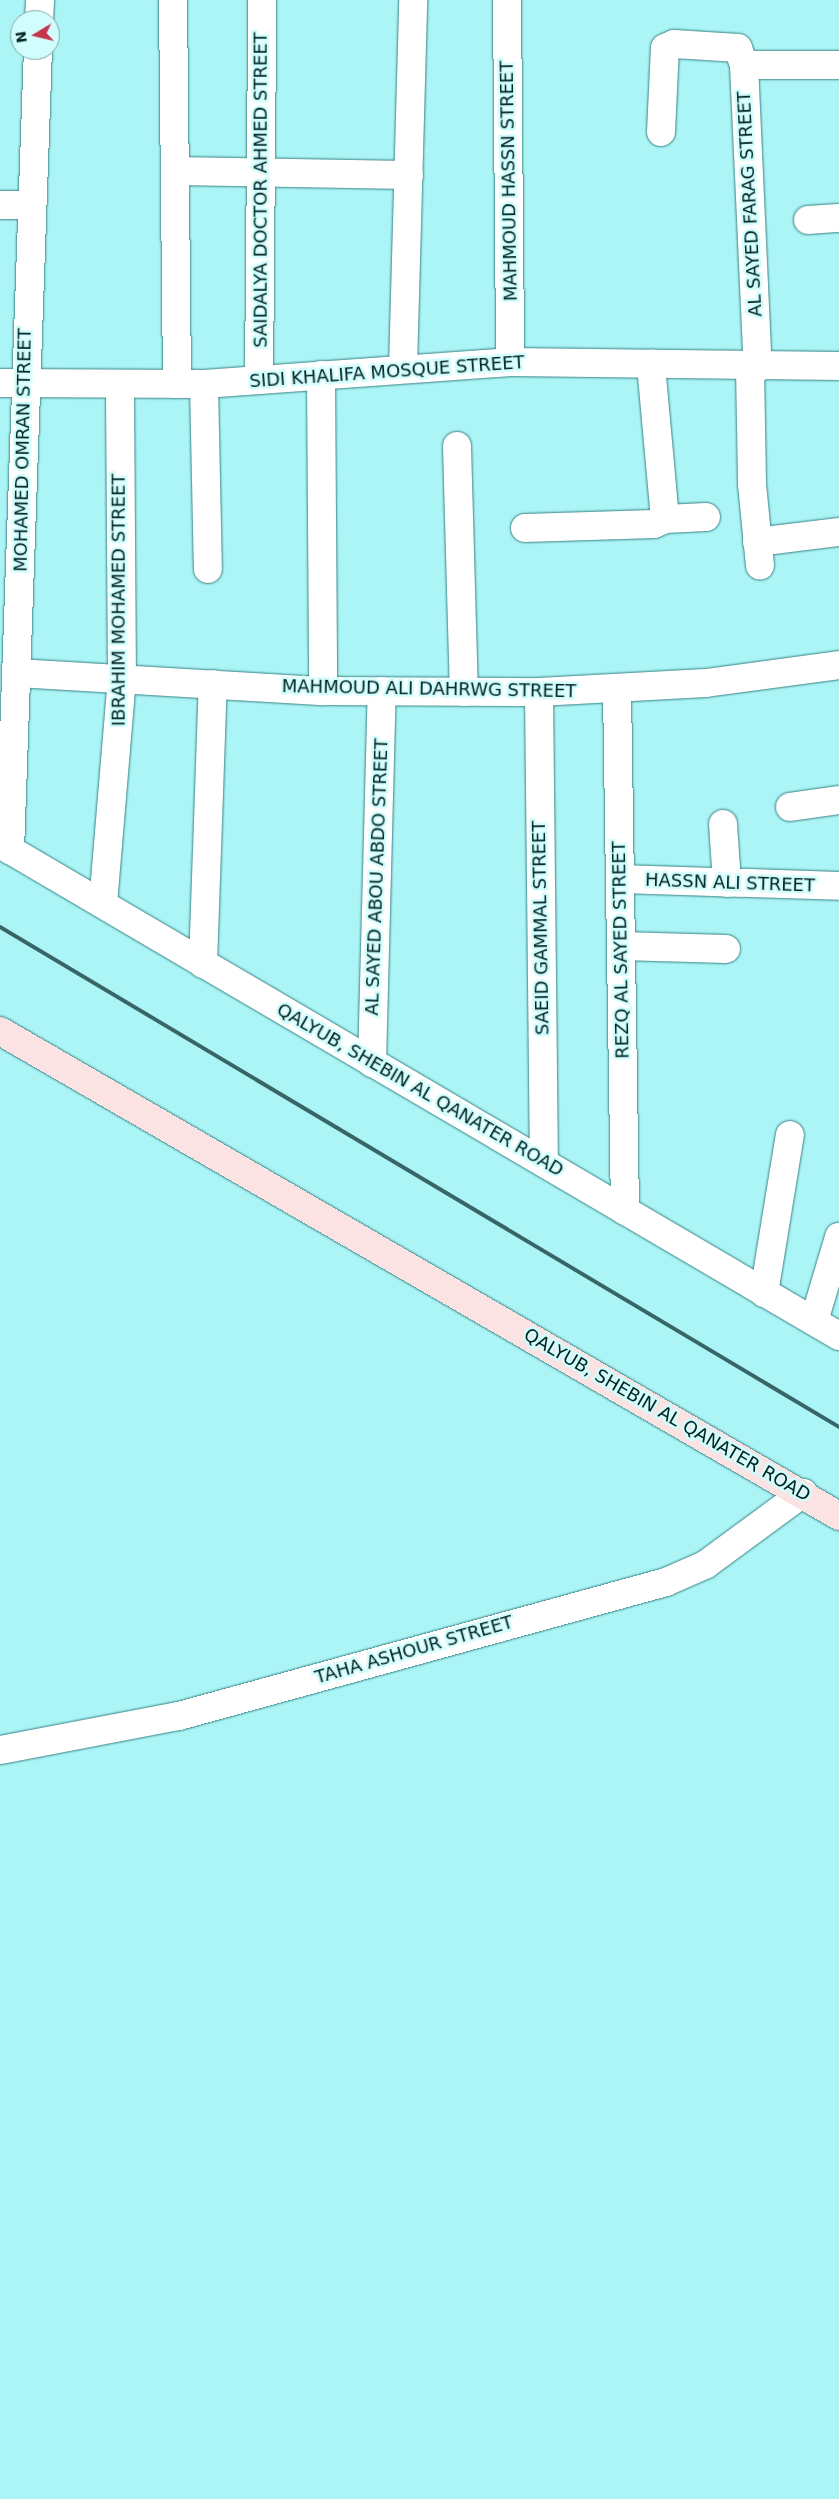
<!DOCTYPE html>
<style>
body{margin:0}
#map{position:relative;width:839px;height:2499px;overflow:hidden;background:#acf5f7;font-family:"DejaVu Sans",sans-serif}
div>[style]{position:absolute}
.roads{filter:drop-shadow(0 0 1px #398284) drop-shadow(0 0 1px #398284)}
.minor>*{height:28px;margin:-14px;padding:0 14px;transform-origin:14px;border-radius:14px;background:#fff}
.secondary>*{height:28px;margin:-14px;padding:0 14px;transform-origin:14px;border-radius:14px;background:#fbe2e3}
.rail>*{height:4px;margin:-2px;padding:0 2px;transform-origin:2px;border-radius:2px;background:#386565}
span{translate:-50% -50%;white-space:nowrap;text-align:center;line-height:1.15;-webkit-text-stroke:5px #d2fdfd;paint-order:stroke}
.street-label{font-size:18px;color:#032323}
.north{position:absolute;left:10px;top:10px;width:50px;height:50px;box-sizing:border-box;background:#d2fdfd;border:1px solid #7fa6a6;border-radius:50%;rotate:261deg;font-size:14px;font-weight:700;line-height:20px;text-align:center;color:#032323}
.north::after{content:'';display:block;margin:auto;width:18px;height:22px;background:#c6364a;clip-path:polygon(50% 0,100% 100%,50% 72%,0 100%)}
</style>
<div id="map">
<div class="roads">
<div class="minor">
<i style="left:173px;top:0;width:384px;rotate:89.4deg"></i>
<i style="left:507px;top:0;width:362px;rotate:89.5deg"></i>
<i style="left:39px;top:20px;width:20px;rotate:-87deg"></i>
<i style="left:744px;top:65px;width:95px"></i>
<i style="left:661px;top:132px;width:84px;rotate:-87.3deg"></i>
<i style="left:665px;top:48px;width:10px;rotate:-24deg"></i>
<i style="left:674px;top:44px;width:64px;rotate:3.6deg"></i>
<i style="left:738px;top:48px;width:18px;rotate:71deg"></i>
<i style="left:744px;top:65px;width:303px;rotate:87.4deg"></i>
<i style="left:175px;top:171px;width:234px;rotate:1deg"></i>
<i style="left:0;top:205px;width:29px"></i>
<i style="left:808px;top:220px;width:31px;rotate:-4deg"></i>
<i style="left:403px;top:367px;width:367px;rotate:-88.4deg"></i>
<i style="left:750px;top:368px;width:116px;rotate:89deg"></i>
<i style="left:752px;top:484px;width:82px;rotate:84.4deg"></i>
<i style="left:321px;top:375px;width:316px;rotate:89.6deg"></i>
<i style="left:259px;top:380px;width:380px;rotate:-89.5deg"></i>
<i style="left:0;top:383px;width:204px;rotate:0.3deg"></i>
<i style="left:204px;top:384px;width:307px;rotate:-4.1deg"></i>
<i style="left:510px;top:362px;width:329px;rotate:0.7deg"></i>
<i style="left:204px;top:384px;width:185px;rotate:88.8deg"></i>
<i style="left:457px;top:446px;width:246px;rotate:88.4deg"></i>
<i style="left:665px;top:519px;width:41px;rotate:-2.8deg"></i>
<i style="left:525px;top:528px;width:129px;rotate:-1.8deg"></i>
<i style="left:654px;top:524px;width:12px;rotate:-24deg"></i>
<i style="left:665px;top:519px;width:156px;rotate:-95.2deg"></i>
<i style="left:757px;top:542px;width:83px;rotate:-7deg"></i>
<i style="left:17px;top:673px;width:307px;rotate:3.4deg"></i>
<i style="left:323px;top:691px;width:216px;rotate:0.3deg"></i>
<i style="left:539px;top:692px;width:167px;rotate:-3.1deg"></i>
<i style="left:706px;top:683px;width:134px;rotate:-7.7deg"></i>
<i style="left:617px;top:690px;width:521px;rotate:89.12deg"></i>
<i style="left:539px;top:692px;width:471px;rotate:89.4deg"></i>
<i style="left:790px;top:807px;width:49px;rotate:-8.1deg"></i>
<i style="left:723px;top:824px;width:59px;rotate:86.1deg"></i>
<i style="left:0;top:844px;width:973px;rotate:30.39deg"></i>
<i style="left:10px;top:850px;width:800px;rotate:-88deg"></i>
<i style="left:620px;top:879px;width:219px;rotate:1.8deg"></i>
<i style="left:103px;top:904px;width:226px;rotate:-85.2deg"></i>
<i style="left:122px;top:679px;width:295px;rotate:-90.4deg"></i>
<i style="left:621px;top:946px;width:105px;rotate:1.6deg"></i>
<i style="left:203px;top:964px;width:280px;rotate:-88deg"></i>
<i style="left:372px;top:1063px;width:372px;rotate:-88.5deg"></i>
<i style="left:764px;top:1293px;width:160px;rotate:-80.7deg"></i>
<i style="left:814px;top:1321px;width:88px;rotate:-73.4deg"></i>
<i style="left:0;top:1750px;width:182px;rotate:-10.8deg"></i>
<i style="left:179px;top:1716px;width:505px;rotate:-15.38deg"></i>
<i style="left:666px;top:1582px;width:43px;rotate:-23.6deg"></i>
<i style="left:705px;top:1565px;width:122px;rotate:-36.3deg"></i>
</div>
<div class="secondary">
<i style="left:0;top:1031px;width:969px;rotate:30.03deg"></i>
</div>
</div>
<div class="rail">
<i style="left:0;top:927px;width:977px;rotate:30.79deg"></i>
</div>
<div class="street-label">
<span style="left:509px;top:181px;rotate:-91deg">MAHMOUD HASSN STREET</span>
<span style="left:261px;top:190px;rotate:-90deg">SAIDALYA DOCTOR AHMED STREET</span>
<span style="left:750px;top:204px;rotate:-93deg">AL SAYED FARAG STREET</span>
<span style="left:387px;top:372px;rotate:-4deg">SIDI KHALIFA MOSQUE STREET</span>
<span style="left:23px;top:450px;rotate:-89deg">MOHAMED OMRAN STREET</span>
<span style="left:119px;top:600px;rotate:-90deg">IBRAHIM MOHAMED STREET</span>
<span style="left:429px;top:689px;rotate:1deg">MAHMOUD ALI DAHRWG STREET</span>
<span style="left:377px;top:877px;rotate:-88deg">AL SAYED ABOU ABDO STREET</span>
<span style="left:730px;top:883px;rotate:2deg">HASSN ALI STREET</span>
<span style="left:541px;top:928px;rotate:-91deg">SAEID GAMMAL STREET</span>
<span style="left:621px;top:950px;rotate:-91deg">REZQ AL SAYED STREET</span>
<span style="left:420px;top:1090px;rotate:30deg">QALYUB, SHEBIN AL QANATER ROAD</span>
<span style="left:667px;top:1415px;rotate:30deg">QALYUB, SHEBIN AL QANATER ROAD</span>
<span style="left:414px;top:1650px;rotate:-16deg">TAHA ASHOUR STREET</span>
</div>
<div class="north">N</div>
</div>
